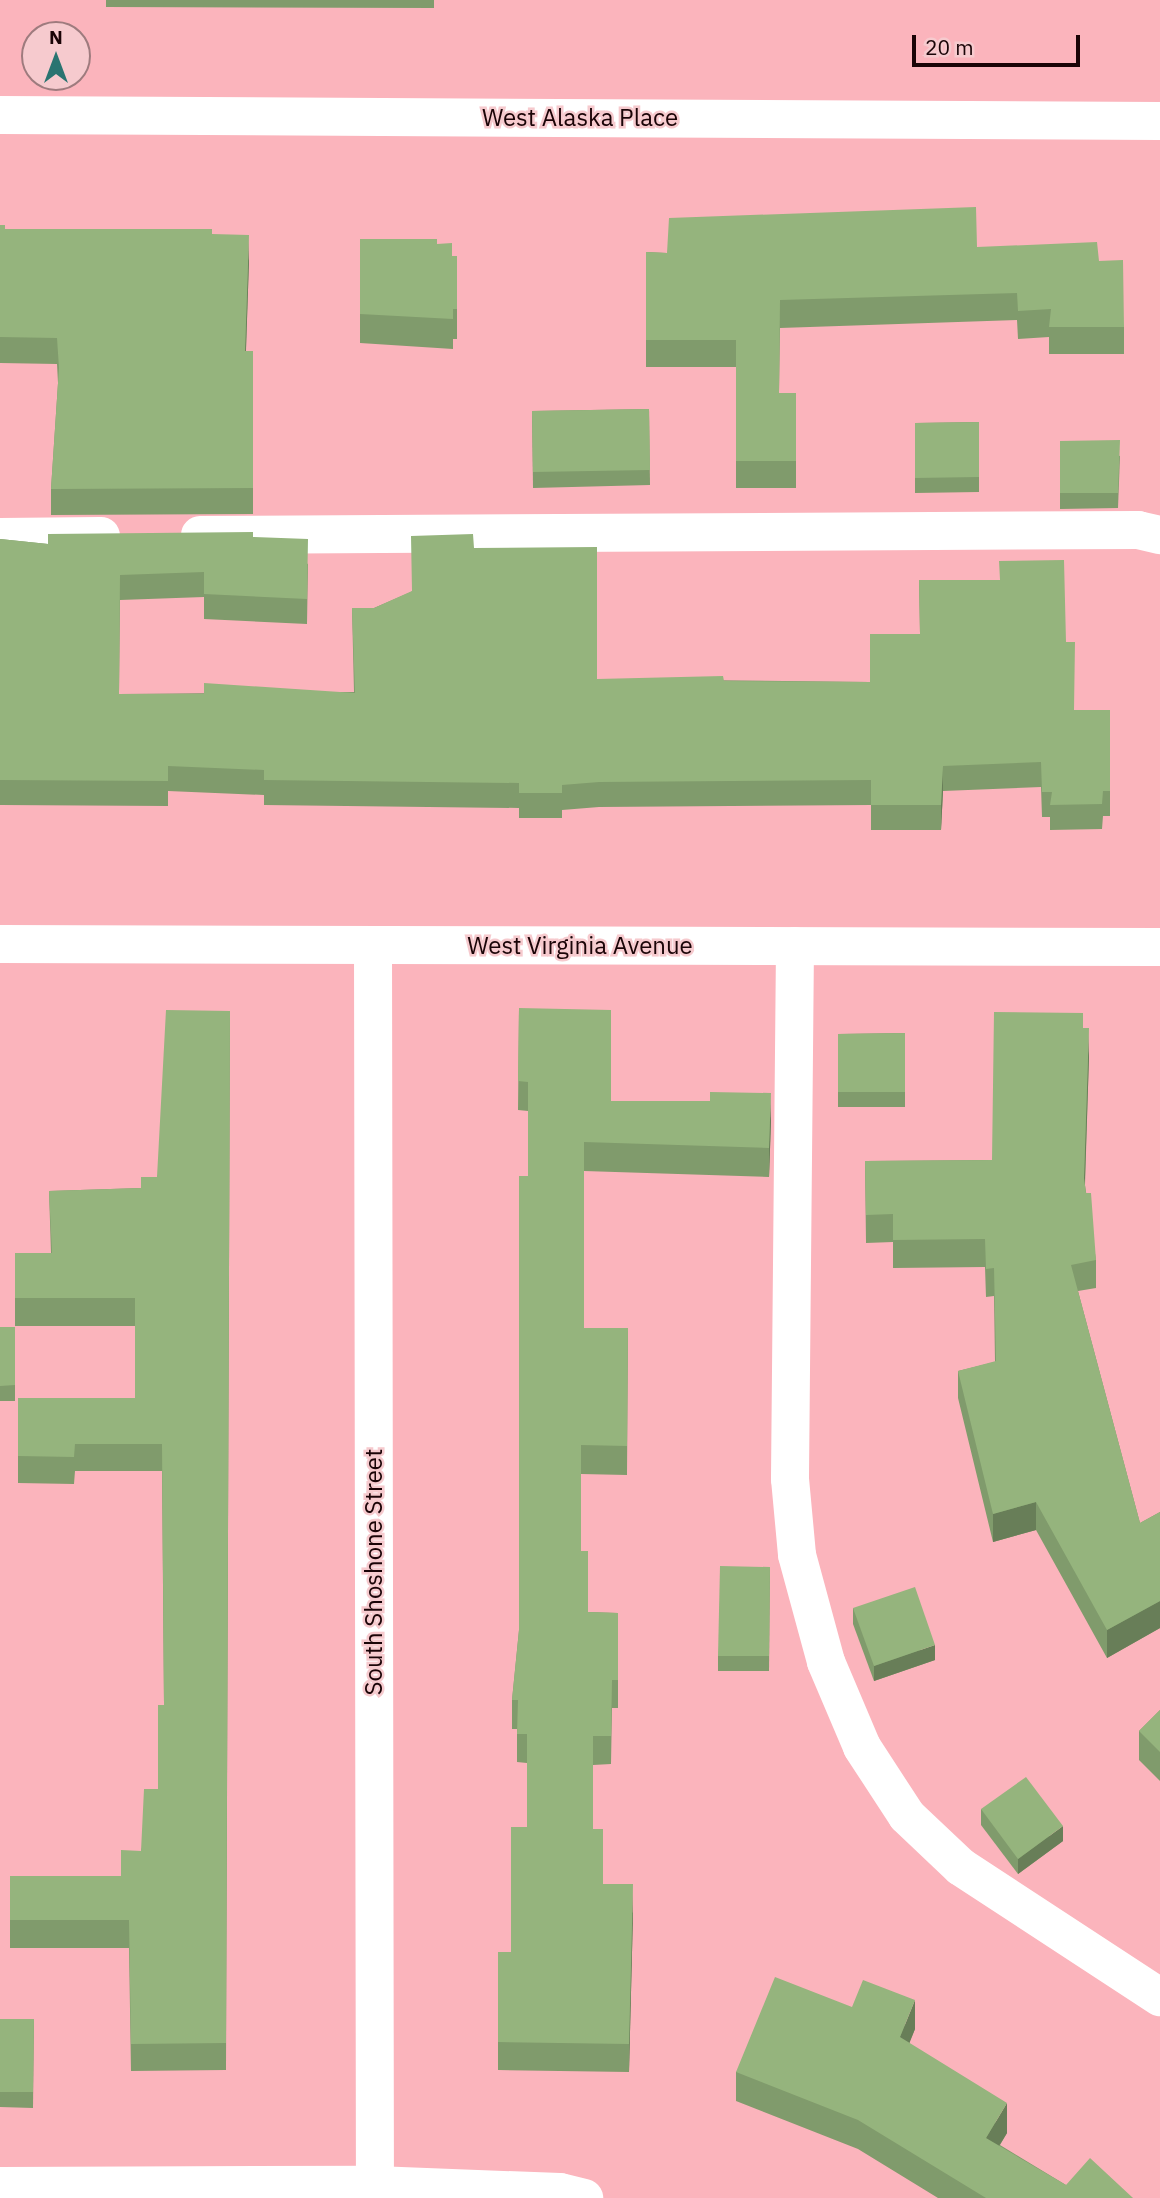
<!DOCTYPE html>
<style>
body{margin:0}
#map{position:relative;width:1160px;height:2198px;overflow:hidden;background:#fbb4bc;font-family:"IBM Plex Sans",sans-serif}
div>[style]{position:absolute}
.minor>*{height:38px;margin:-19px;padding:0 19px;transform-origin:19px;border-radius:19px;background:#fff}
.wall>*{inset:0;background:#809b6c}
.shaded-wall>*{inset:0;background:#687e58}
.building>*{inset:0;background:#95b47d}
span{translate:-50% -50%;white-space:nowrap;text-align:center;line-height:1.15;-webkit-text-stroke:5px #f6cace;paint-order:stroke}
.street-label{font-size:24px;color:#1a0407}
.north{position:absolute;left:21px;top:21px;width:70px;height:70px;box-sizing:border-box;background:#f6cace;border:2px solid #9e7b7e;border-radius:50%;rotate:0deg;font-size:19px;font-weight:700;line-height:28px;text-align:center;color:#1a0407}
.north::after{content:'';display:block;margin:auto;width:24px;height:32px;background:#2a7471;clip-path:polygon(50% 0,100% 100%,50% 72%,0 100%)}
.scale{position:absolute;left:912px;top:35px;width:168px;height:32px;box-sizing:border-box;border:4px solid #1a0407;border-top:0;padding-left:9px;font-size:21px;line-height:24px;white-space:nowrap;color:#1a0407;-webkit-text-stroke:5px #f6cace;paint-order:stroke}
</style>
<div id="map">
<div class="minor">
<i style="left:0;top:115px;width:1160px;rotate:0.3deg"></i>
<i style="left:200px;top:535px;width:938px;rotate:-0.31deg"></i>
<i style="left:1138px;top:530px;width:23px;rotate:13deg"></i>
<i style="left:0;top:537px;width:101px;rotate:-0.6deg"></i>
<i style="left:0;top:944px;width:1160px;rotate:0.15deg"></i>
<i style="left:373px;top:945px;width:1253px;rotate:89.91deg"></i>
<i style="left:795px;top:946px;width:533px;rotate:90.54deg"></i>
<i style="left:790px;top:1479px;width:76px;rotate:84.7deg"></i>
<i style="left:797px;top:1555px;width:111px;rotate:74.8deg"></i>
<i style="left:826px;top:1662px;width:92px;rotate:67deg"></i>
<i style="left:862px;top:1747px;width:82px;rotate:56.9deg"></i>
<i style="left:907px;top:1816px;width:74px;rotate:43.4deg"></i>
<i style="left:961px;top:1867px;width:238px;rotate:33.2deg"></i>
<i style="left:0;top:2186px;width:375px;rotate:-0.2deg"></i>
<i style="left:375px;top:2185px;width:185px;rotate:2.2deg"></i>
<i style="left:560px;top:2192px;width:25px;rotate:14deg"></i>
</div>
<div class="wall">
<i style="clip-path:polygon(106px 0,434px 0,434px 8px,106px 7px)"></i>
<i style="clip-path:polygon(0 225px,5px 229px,212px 234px,249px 260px,246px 351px,253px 351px,253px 514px,51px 515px,51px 489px,58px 383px,57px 364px,0 363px)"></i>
<i style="clip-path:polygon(360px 239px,437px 244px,452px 256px,457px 256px,457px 339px,453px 339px,453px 349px,360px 343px)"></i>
<i style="clip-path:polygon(977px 247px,1099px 261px,1124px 327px,1124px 354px,1049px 354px,1049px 337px,1018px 339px,1017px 320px,780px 328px,779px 393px,796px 393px,796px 488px,736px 488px,736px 367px,646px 367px,646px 252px,667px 253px)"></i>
<i style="clip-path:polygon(649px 409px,650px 485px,533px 488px,532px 411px)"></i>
<i style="clip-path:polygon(979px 422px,979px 492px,915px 493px,915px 423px)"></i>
<i style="clip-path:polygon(1060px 441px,1120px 456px,1118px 508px,1060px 509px)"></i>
<i style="clip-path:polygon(253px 537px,308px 564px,307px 624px,204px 619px,204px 597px,120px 600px,119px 694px,354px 692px,352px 608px,374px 608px,411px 592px,474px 548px,597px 679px,870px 682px,920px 634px,919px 580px,1066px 642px,1074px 710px,1110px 710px,1110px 816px,1103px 816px,1102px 829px,1050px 830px,1050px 817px,1042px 817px,1041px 787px,943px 791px,941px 830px,871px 830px,871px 805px,599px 807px,562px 810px,562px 818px,519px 818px,519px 808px,264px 805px,264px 795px,168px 791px,168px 806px,0 805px,0 539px,48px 544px)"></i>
<i style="clip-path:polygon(519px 1008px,611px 1101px,771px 1121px,769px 1177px,584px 1171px,584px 1328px,628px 1328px,627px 1475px,581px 1474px,581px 1551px,588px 1612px,618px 1613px,618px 1708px,612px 1708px,611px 1764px,593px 1765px,593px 1829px,603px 1884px,633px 1913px,629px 2072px,498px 2070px,498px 1952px,511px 1952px,527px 1827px,527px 1763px,517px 1762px,517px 1729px,512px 1729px,512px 1700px,519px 1630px,528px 1176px,528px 1111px,518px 1110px)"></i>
<i style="clip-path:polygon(230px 1011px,226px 2070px,131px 2071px,129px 1948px,10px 1948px,10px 1876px,121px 1876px,141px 1851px,158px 1789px,164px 1705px,162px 1471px,75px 1471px,74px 1484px,18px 1483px,18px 1398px,135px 1398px,135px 1326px,15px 1326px,15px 1253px,51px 1253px,49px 1191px,141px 1188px,157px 1177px)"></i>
<i style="clip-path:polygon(1083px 1028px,1089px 1056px,1085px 1185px,1096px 1260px,1096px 1288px,1078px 1291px,1140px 1523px,1160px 1512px,1160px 1628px,1107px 1658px,1036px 1530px,993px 1542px,958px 1398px,958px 1371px,995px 1362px,994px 1296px,986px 1297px,985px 1267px,893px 1268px,893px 1242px,866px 1243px,865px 1161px,992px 1160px)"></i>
<i style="clip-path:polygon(905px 1033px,905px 1107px,838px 1107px,838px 1034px)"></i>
<i style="clip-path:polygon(0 1327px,15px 1327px,15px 1401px,0 1401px)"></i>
<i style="clip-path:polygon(770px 1567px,769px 1671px,718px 1671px,718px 1656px)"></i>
<i style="clip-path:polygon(853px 1608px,935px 1660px,874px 1681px,853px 1624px)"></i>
<i style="clip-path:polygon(1160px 1710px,1160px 1781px,1139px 1760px,1139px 1731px)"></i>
<i style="clip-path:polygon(981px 1809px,1063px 1841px,1018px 1874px,981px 1825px)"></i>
<i style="clip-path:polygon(852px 2007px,915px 2029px,909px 2043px,1007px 2133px,1000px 2145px,1066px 2185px,1133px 2198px,938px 2198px,858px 2149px,736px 2101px,736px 2072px)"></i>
<i style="clip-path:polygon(0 2019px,34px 2019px,33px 2108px,0 2107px)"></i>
</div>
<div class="shaded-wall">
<i style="clip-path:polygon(249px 235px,249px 260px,245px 376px,245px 351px)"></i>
<i style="clip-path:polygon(943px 766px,943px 791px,941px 830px,941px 805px)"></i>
<i style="clip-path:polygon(1089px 1028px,1089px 1056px,1084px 1206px,1084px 1178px)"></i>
<i style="clip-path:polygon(771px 1093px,771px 1121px,769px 1177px,769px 1148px)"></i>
<i style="clip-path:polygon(1036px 1502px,1036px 1530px,993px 1542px,993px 1514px)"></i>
<i style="clip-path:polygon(1160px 1601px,1160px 1628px,1107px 1658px,1107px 1630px)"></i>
<i style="clip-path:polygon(935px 1645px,935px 1660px,874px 1681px,874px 1666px)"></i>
<i style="clip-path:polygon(1063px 1826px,1063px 1841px,1018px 1874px,1018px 1859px)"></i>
<i style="clip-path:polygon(633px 1884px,633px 1913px,629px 2072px,629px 2044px)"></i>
<i style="clip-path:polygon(915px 2000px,915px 2029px,900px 2067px,900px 2037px)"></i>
<i style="clip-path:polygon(1007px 2103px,1007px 2133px,986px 2167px,986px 2138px)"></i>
</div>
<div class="building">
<i style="clip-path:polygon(976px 207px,977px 247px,1097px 242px,1099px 261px,1123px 260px,1124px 327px,1049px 327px,1051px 309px,1018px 311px,1017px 293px,780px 300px,779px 393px,796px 393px,796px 461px,736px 461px,736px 340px,646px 340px,646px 252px,667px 253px,669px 218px)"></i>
<i style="clip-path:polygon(0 225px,5px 225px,5px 229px,212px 229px,212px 234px,249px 235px,245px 351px,253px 351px,253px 488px,51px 489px,59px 368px,57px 338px,0 337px)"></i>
<i style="clip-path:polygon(360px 239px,437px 239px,437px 244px,452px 243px,452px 256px,457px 256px,457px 309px,453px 309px,453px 319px,360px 314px)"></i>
<i style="clip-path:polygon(649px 409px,650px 470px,533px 472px,532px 411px)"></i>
<i style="clip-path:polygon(979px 422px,979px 477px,915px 478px,915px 423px)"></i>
<i style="clip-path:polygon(1120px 440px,1118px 493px,1060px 493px,1060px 441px)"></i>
<i style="clip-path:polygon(253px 532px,253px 537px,308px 539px,307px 599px,204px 594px,204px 572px,120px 575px,119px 694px,204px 694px,204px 683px,355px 693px,352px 608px,374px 608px,412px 591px,411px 536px,473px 534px,474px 548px,597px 547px,597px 679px,723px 676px,724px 681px,870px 682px,870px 634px,920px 634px,919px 580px,1000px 580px,999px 561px,1064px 560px,1066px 642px,1075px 642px,1074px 710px,1110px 710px,1110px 791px,1103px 791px,1102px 804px,1050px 805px,1052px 792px,1042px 792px,1041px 762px,943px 766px,941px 805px,871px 805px,871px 780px,599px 782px,562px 785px,562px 793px,519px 793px,519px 783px,264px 780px,264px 770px,168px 766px,168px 781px,0 780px,0 539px,48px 544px,48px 534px)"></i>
<i style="clip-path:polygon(519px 1008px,611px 1010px,611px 1101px,710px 1101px,710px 1092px,771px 1093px,769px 1148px,584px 1142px,584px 1328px,628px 1328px,627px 1446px,581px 1445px,581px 1551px,588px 1551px,588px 1612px,618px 1613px,618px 1680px,612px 1680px,611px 1736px,593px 1736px,593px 1829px,603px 1829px,603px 1884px,633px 1884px,629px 2044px,498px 2042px,498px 1952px,511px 1952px,511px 1827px,527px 1827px,527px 1734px,517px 1734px,518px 1700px,512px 1700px,519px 1630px,519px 1176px,528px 1176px,528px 1082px,518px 1081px)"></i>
<i style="clip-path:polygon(166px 1010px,230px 1011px,226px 2043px,131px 2044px,129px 1920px,10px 1920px,10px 1876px,121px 1876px,121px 1850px,141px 1851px,144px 1789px,158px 1789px,158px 1705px,164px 1705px,162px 1444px,75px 1444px,74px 1457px,18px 1456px,18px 1398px,135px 1398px,135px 1298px,15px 1298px,15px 1253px,52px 1253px,49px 1191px,141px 1188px,141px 1177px,157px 1177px)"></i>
<i style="clip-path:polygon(994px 1012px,1083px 1013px,1083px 1028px,1089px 1028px,1084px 1178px,1086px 1193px,1091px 1193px,1096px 1260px,1071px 1265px,1140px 1523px,1160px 1512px,1160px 1601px,1107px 1630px,1036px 1502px,993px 1514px,958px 1371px,996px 1361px,994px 1268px,986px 1269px,985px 1239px,893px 1240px,893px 1214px,866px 1215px,865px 1161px,992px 1160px)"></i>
<i style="clip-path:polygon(905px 1033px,905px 1092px,838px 1092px,838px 1034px)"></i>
<i style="clip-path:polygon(0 1327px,15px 1327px,15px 1385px,0 1386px)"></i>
<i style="clip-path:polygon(720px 1566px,770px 1567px,769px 1656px,718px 1656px)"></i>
<i style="clip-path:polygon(915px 1587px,935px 1645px,874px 1666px,853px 1608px)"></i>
<i style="clip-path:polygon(1160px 1710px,1160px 1752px,1139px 1731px)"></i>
<i style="clip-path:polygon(1026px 1777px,1063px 1826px,1018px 1859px,981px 1809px)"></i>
<i style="clip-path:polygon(775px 1977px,852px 2007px,863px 1980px,915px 2000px,900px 2037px,1007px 2103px,986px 2138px,1066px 2185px,1090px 2158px,1133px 2198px,986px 2198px,858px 2120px,736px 2072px)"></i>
<i style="clip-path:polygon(0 2019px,34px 2019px,33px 2092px,0 2092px)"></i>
</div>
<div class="street-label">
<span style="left:580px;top:118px">West Alaska Place</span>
<span style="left:580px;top:946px">West Virginia Avenue</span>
<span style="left:374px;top:1572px;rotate:-90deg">South Shoshone Street</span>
</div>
<div class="north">N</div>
<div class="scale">20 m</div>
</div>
